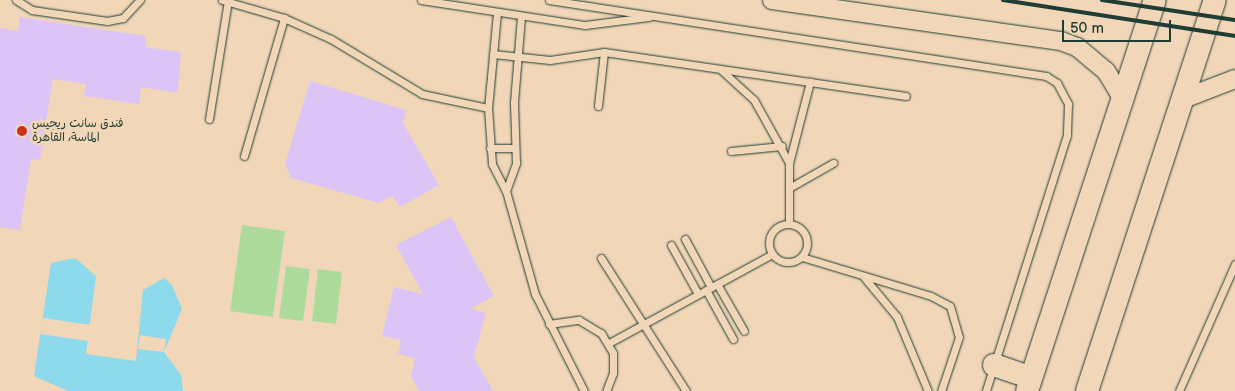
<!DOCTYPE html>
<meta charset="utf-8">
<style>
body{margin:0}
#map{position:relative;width:1235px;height:391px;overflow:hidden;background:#f1d7b8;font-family:"Balsamiq Sans","Playpen Sans Arabic",sans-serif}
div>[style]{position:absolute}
.green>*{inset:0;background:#addb9b}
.water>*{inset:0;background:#8ddaec}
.pier>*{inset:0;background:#f1d7b8}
.building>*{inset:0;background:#dcc5f6}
.roads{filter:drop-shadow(0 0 1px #1f3d34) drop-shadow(0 0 1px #1f3d34)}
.service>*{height:7px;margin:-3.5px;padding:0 3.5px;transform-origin:3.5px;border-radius:3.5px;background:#f1d7b8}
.service>.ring{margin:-3.5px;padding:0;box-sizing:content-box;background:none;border:7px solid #f1d7b8;border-radius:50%}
.tertiary>*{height:18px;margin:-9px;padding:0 9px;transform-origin:9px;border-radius:9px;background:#f1d7b8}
.primary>*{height:22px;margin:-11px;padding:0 11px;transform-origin:11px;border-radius:11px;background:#f1d7b8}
.rail>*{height:4px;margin:-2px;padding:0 2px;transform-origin:2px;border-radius:2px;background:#1f3d34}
.dots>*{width:14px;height:14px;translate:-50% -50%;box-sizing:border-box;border:2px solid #f1d7b8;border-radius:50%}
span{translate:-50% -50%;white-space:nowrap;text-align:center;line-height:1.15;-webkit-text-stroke:5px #f1d7b8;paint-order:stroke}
.poi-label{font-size:12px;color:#1f3d34}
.left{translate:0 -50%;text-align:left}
.scale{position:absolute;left:1062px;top:20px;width:109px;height:22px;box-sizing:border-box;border:2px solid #1f3d34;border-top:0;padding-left:6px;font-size:15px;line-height:18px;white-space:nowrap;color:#1f3d34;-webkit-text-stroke:4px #f1d7b8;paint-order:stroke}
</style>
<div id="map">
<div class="green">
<i style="clip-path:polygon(242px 225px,285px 231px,273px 317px,230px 311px)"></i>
<i style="clip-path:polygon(286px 266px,310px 269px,303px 321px,279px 318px)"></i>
<i style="clip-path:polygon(318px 269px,342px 272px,336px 324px,312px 321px)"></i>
</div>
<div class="water">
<i style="clip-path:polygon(75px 258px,96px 276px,86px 354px,136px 361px,143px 290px,164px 278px,172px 285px,182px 309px,164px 352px,181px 375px,183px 391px,68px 391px,34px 376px,51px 263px)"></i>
</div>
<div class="pier">
<i style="clip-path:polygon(43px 318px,91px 325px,88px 341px,40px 334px)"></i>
<i style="clip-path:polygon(140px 335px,166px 339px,164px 352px,138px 349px)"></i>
</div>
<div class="building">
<i style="clip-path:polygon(20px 17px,146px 36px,145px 47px,181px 52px,178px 93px,141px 87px,139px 104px,84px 96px,86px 84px,53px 79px,40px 160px,31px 159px,20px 230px,0 227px,0 28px,18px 31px)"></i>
<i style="clip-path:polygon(310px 81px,406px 110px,403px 123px,439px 185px,400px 207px,392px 196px,379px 203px,291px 178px,285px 164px)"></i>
<i style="clip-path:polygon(451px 217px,494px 296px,470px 309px,486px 313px,474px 357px,493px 391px,419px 391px,411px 376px,415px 358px,398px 354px,401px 340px,382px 336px,394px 287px,423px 294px,396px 245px)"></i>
</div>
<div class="roads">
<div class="service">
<i style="left:16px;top:0;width:19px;rotate:32deg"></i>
<i style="left:32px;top:10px;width:76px;rotate:8.3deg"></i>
<i style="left:107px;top:21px;width:16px;rotate:-11deg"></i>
<i style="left:123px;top:18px;width:25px;rotate:-47deg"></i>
<i style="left:222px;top:0;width:65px;rotate:16.2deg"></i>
<i style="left:284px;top:18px;width:51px;rotate:24.1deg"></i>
<i style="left:331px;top:39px;width:106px;rotate:31.1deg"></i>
<i style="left:422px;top:94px;width:67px;rotate:12deg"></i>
<i style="left:421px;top:0;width:166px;rotate:8.7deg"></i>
<i style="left:585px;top:25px;width:64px;rotate:-7.1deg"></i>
<i style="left:549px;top:0;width:503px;rotate:8.69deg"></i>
<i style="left:1046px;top:76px;width:13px;rotate:32deg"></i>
<i style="left:1057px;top:83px;width:24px;rotate:62deg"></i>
<i style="left:1068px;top:104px;width:31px;rotate:92deg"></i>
<i style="left:1067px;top:135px;width:269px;rotate:107.6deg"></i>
<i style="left:497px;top:13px;width:95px;rotate:95.4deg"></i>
<i style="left:488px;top:108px;width:56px;rotate:85.9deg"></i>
<i style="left:492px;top:164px;width:30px;rotate:63deg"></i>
<i style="left:506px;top:191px;width:107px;rotate:74.3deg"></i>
<i style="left:535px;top:294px;width:109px;rotate:63.2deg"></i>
<i style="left:493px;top:54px;width:57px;rotate:6deg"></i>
<i style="left:550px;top:60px;width:55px;rotate:-8.4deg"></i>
<i style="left:604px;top:52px;width:305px;rotate:8.3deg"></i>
<i style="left:720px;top:69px;width:46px;rotate:42.4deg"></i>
<i style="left:754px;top:100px;width:72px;rotate:60.9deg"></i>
<i style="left:598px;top:106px;width:54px;rotate:-83.7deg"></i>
<i style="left:209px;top:119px;width:120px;rotate:-80.9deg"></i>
<i style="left:490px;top:148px;width:25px"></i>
<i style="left:731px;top:151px;width:51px;rotate:-5.6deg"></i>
<i style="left:244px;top:156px;width:144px;rotate:-73.8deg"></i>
<i style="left:789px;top:188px;width:51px;rotate:-29.6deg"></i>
<i style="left:506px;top:191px;width:30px;rotate:-70deg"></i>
<i style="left:516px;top:163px;width:61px;rotate:-91.9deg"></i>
<i style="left:514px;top:102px;width:86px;rotate:-85.3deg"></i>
<i class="ring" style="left:769px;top:224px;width:31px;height:31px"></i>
<i style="left:789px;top:224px;width:61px;rotate:-90deg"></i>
<i style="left:789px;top:163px;width:84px;rotate:-75.5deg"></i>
<i style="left:685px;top:239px;width:55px;rotate:61.6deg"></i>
<i style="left:671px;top:245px;width:56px;rotate:61.1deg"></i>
<i style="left:802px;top:257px;width:135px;rotate:16.8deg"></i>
<i style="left:931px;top:296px;width:21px;rotate:28deg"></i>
<i style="left:950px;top:306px;width:32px;rotate:74deg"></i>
<i style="left:959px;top:337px;width:57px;rotate:108.4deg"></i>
<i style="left:601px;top:258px;width:158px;rotate:57.4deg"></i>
<i style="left:863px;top:276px;width:53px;rotate:50.3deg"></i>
<i style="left:897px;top:317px;width:80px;rotate:67.3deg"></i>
<i style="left:717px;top:284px;width:54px;rotate:60.1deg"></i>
<i style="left:706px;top:290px;width:56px;rotate:61.1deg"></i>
<i style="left:549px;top:324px;width:30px;rotate:-8deg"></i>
<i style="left:579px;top:320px;width:26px;rotate:31deg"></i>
<i style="left:601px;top:333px;width:23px;rotate:59deg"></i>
<i style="left:613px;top:353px;width:20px;rotate:90deg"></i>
<i style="left:613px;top:373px;width:19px;rotate:111deg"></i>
<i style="left:609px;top:343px;width:186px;rotate:-28.6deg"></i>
<i style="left:1179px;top:391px;width:139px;rotate:-66.2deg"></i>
</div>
<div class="tertiary">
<i style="left:772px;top:0;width:292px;rotate:8.1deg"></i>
<i style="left:1061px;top:41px;width:17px;rotate:21deg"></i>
<i style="left:1077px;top:47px;width:38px;rotate:40deg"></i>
<i style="left:1106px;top:71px;width:33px;rotate:59deg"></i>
<i style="left:1183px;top:99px;width:56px;rotate:-21deg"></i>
</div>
<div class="primary">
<i style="left:994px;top:365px;width:39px;rotate:19deg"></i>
<i style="left:1027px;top:391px;width:411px;rotate:-71.9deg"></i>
<i style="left:1087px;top:391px;width:411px;rotate:-71.9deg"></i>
</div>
</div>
<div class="rail">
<i style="left:1003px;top:0;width:235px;rotate:8.8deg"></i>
<i style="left:1102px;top:0;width:134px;rotate:8.6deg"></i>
</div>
<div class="dots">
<i style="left:22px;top:131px;background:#c8321e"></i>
</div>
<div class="poi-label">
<span class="left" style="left:32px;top:131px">فندق سانت ريجيس<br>الماسة، القاهرة</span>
</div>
<div class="scale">50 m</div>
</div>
